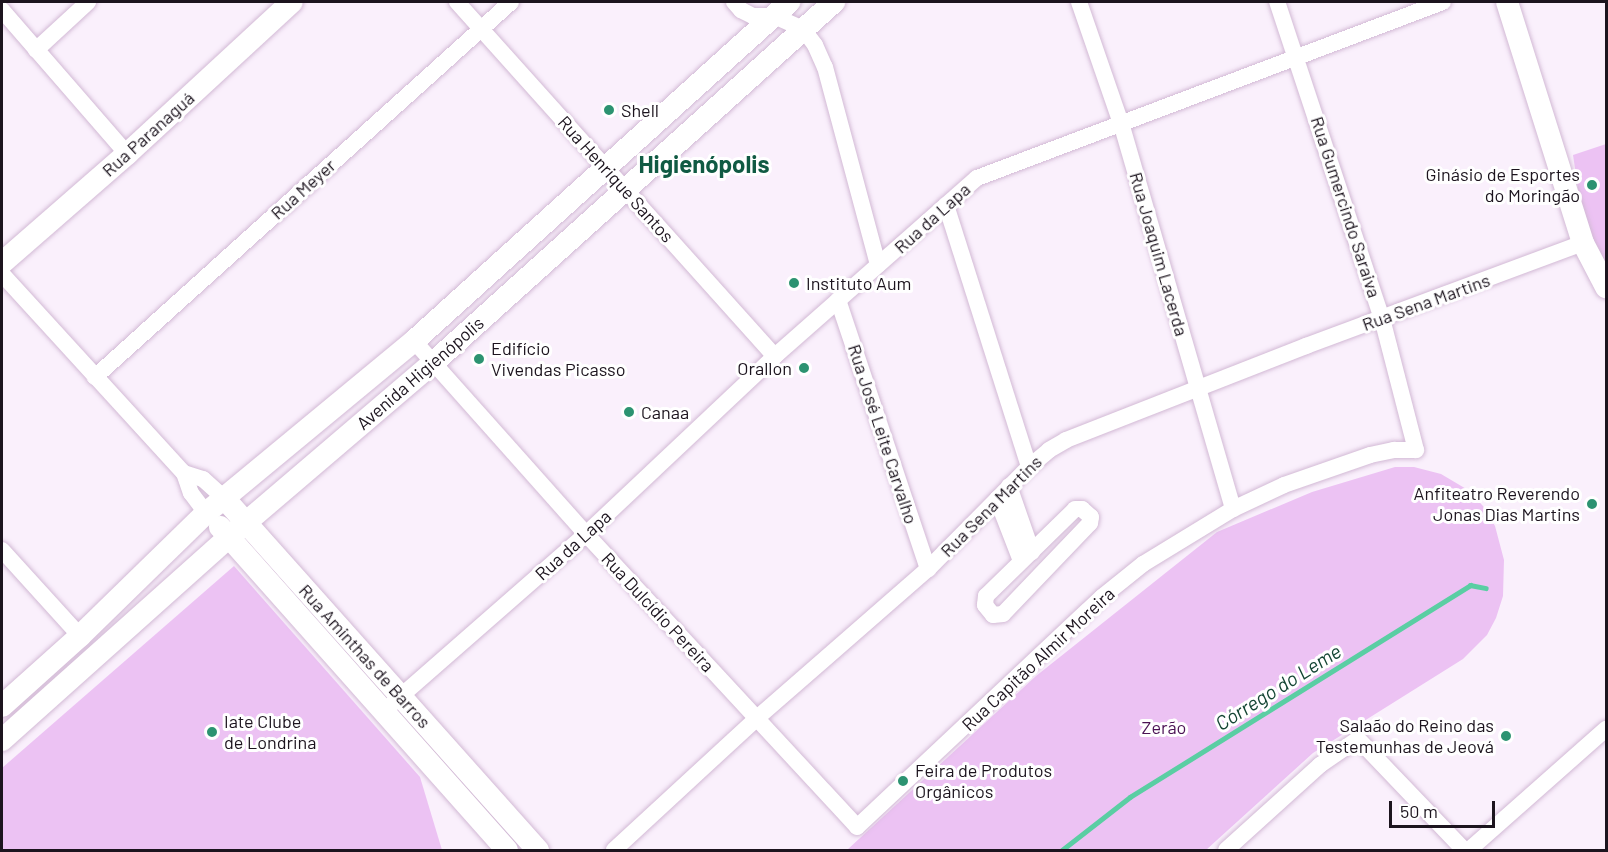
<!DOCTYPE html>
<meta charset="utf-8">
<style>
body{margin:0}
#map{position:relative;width:1608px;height:852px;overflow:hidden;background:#faf0fc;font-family:Barlow,sans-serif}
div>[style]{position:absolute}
.green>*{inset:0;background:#ecc2f3}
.stream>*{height:4.5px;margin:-2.25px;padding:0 2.25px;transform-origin:2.25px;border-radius:2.25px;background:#5acea3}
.roads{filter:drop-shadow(0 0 2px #d2b9d5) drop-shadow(0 0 2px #d2b9d5)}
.street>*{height:16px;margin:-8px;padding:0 8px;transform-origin:8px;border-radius:8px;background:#fff}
.secondary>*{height:22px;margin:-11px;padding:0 11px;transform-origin:11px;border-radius:11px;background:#fff}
.dots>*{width:16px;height:16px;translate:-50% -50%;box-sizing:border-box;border:3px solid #fff;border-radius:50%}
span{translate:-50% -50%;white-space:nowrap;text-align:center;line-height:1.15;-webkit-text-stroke:6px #fff;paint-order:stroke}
.poi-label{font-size:18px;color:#1c141e}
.left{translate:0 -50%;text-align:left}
.right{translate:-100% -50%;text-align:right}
.street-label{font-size:18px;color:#1c141e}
.park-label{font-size:18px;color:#4b1254}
.water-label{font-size:20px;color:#144534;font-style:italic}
.district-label{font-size:24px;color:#105a43;font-weight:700}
.frame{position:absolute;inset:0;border:3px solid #1c141e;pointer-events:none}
.scale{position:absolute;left:1389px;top:801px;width:106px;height:27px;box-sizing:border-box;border:3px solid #1c141e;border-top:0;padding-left:8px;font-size:18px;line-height:21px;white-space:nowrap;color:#1c141e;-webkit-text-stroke:4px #fff;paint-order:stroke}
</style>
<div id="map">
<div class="green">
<i style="clip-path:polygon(1606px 144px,1606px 271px,1582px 215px,1573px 155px)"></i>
<i style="clip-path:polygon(1395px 467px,1414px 467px,1441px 474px,1468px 490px,1483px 506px,1495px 526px,1504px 560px,1503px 596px,1496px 618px,1487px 635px,1463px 659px,1313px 753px,1206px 850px,847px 850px,1036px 676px,1217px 532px,1312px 492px)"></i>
<i style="clip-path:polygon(234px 566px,420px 777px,442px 850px,2px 850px,2px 768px)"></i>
</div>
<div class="stream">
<i style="left:1062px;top:850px;width:86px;rotate:-37.9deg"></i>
<i style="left:1130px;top:797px;width:401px;rotate:-31.9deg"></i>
<i style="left:1470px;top:585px;width:16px;rotate:11deg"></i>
</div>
<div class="roads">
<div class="street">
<i style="left:457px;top:2px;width:476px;rotate:48.1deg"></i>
<i style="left:734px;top:2px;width:11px;rotate:49deg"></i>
<i style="left:741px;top:10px;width:13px;rotate:27deg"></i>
<i style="left:753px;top:16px;width:21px"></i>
<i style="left:774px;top:16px;width:32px;rotate:24deg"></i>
<i style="left:803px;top:29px;width:20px;rotate:53deg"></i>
<i style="left:815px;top:45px;width:24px;rotate:66deg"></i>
<i style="left:825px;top:67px;width:205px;rotate:75deg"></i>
<i style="left:1079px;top:2px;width:128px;rotate:70.9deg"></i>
<i style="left:1121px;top:123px;width:402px;rotate:73.8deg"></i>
<i style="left:2px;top:10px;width:191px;rotate:49deg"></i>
<i style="left:36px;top:50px;width:71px;rotate:-42.7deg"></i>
<i style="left:946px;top:205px;width:275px;rotate:72.4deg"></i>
<i style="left:2px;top:274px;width:270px;rotate:47.6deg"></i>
<i style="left:184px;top:473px;width:21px;rotate:71deg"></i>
<i style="left:191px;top:493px;width:25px;rotate:53deg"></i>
<i style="left:838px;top:300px;width:284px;rotate:71.5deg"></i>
<i style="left:414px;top:341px;width:259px;rotate:48.3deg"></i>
<i style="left:586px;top:534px;width:399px;rotate:47.2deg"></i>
<i style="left:857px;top:827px;width:336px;rotate:-43.2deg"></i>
<i style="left:1102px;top:597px;width:53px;rotate:-38.8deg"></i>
<i style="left:1143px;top:564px;width:105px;rotate:-31.4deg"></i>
<i style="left:1233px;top:509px;width:56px;rotate:-25.2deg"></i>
<i style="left:1284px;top:485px;width:91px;rotate:-19.2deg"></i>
<i style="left:1370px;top:455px;width:25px;rotate:-12deg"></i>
<i style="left:1394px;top:450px;width:22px"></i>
<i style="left:1416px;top:450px;width:135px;rotate:-104.5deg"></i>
<i style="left:1382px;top:319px;width:334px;rotate:-108.3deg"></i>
<i style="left:95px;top:377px;width:560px;rotate:-42.03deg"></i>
<i style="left:184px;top:473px;width:20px;rotate:18deg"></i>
<i style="left:203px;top:479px;width:28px;rotate:42deg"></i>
<i style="left:1009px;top:486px;width:70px;rotate:70.8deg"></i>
<i style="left:997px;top:499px;width:66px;rotate:68.8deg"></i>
<i style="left:1075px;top:509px;width:7px"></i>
<i style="left:1082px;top:509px;width:12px;rotate:42deg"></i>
<i style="left:1091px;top:517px;width:6px;rotate:99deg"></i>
<i style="left:1090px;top:523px;width:126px;rotate:133.7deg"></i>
<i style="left:1003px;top:614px;width:10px;rotate:174deg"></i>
<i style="left:993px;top:615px;width:13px;rotate:-129deg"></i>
<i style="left:985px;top:605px;width:9px;rotate:-84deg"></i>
<i style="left:986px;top:596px;width:124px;rotate:-44.3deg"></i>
<i style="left:2px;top:550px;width:116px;rotate:47.8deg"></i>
<i style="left:393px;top:703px;width:257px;rotate:-41.2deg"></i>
<i style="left:586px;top:534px;width:260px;rotate:-43.3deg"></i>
<i style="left:775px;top:356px;width:269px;rotate:-41.4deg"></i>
<i style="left:977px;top:178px;width:498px;rotate:-20.7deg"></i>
<i style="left:614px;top:850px;width:195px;rotate:-42.7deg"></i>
<i style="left:757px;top:718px;width:227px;rotate:-41.1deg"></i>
<i style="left:928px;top:569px;width:144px;rotate:-45.3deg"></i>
<i style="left:1029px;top:467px;width:26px;rotate:-40deg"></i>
<i style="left:1049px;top:450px;width:20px;rotate:-30deg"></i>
<i style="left:1066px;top:440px;width:258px;rotate:-21.4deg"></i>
<i style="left:1306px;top:346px;width:296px;rotate:-20.4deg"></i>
<i style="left:1226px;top:850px;width:127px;rotate:-42.1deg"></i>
<i style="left:1320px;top:765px;width:46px;rotate:-34.4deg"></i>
<i style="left:1358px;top:739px;width:153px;rotate:46.3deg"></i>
<i style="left:1469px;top:850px;width:183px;rotate:-41.5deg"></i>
</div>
<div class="secondary">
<i style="left:1507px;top:2px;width:253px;rotate:72.5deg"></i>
<i style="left:1583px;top:243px;width:50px;rotate:62.4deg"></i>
<i style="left:2px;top:263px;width:166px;rotate:-41.1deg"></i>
<i style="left:127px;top:154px;width:224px;rotate:-42.7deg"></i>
<i style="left:224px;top:498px;width:472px;rotate:48.3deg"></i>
<i style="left:220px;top:527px;width:432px;rotate:48.4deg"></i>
<i style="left:2px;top:706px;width:105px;rotate:-41.9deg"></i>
<i style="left:80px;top:636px;width:176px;rotate:-44.3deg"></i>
<i style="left:206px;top:513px;width:270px;rotate:-39.6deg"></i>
<i style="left:414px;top:341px;width:506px;rotate:-42.11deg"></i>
<i style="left:2px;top:740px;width:305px;rotate:-41.8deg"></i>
<i style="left:229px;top:537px;width:268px;rotate:-40.5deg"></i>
<i style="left:433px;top:363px;width:540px;rotate:-42deg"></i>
</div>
</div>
<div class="dots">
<i style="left:609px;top:110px;background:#2c9371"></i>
<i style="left:1592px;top:185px;background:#2c9371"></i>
<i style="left:794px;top:283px;background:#2c9371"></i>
<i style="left:479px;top:359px;background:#2c9371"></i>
<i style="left:804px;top:368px;background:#2c9371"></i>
<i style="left:629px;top:412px;background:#2c9371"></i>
<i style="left:1592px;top:504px;background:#2c9371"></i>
<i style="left:212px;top:732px;background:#2c9371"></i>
<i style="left:1506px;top:736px;background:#2c9371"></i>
<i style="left:903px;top:781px;background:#2c9371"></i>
</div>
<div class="poi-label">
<span class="left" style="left:621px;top:110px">Shell</span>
<span class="right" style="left:1580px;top:185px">Ginásio de Esportes<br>do Moringão</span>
<span class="left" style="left:806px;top:283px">Instituto Aum</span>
<span class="left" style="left:491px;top:359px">Edifício<br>Vivendas Picasso</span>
<span class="right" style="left:792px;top:368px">Orallon</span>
<span class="left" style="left:641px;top:412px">Canaa</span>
<span class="right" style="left:1580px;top:504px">Anfiteatro Reverendo<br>Jonas Dias Martins</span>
<span class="left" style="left:224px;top:732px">Iate Clube<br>de Londrina</span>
<span class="right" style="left:1494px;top:736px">Salaão do Reino das<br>Testemunhas de Jeová</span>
<span class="left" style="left:915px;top:781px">Feira de Produtos<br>Orgânicos</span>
</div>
<div class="street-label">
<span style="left:148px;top:134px;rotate:-42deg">Rua Paranaguá</span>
<span style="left:616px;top:179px;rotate:48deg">Rua Henrique Santos</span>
<span style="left:303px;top:189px;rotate:-42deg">Rua Meyer</span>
<span style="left:1346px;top:207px;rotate:72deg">Rua Gumercindo Saraiva</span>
<span style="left:932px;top:218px;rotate:-42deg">Rua da Lapa</span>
<span style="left:1159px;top:254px;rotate:74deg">Rua Joaquim Lacerda</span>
<span style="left:1426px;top:302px;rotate:-20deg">Rua Sena Martins</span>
<span style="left:420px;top:373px;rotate:-41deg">Avenida Higienópolis</span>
<span style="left:883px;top:434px;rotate:72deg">Rua José Leite Carvalho</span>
<span style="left:991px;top:506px;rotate:-45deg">Rua Sena Martins</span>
<span style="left:573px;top:545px;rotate:-42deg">Rua da Lapa</span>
<span style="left:658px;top:612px;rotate:47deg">Rua Dulcídio Pereira</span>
<span style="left:365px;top:656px;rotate:48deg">Rua Aminthas de Barros</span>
<span style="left:1038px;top:659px;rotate:-43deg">Rua Capitão Almir Moreira</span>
</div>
<div class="park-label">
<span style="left:1164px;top:727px">Zerão</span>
</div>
<div class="water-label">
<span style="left:1278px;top:687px;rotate:-32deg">Córrego do Leme</span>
</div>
<div class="district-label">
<span style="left:704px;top:164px">Higienópolis</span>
</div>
<div class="frame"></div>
<div class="scale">50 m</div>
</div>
